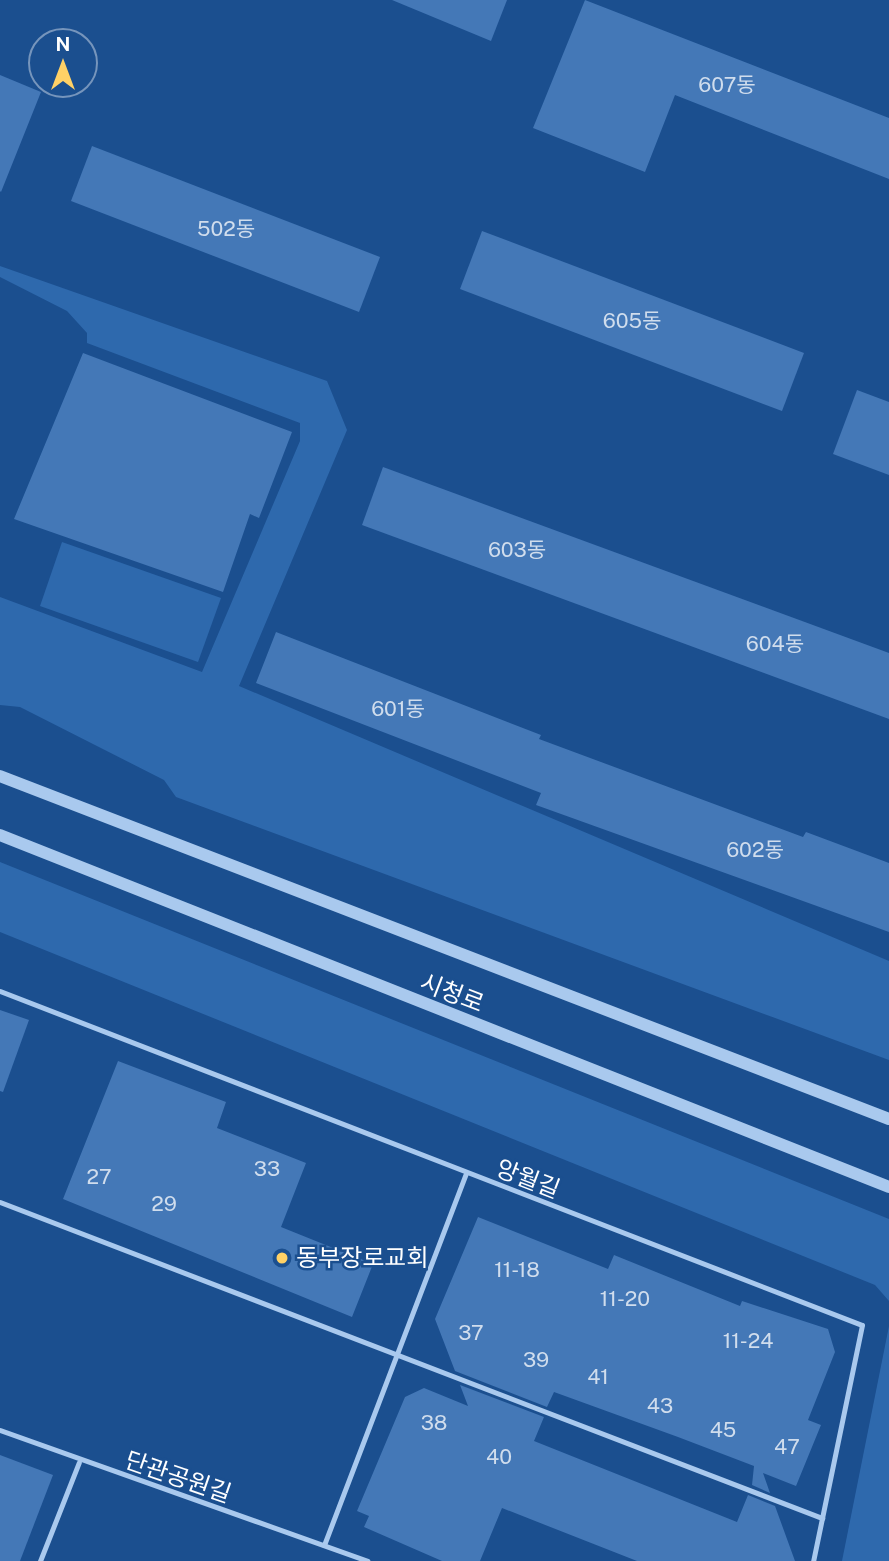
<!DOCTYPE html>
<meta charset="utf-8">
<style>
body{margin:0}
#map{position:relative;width:889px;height:1561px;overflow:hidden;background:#1b4f8f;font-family:"Public Sans","Noto Sans KR",sans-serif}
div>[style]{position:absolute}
.green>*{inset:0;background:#2e69ad}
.building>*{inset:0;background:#4478b7}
.service>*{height:5px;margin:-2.5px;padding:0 2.5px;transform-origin:2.5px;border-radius:2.5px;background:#a9c9ee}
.tertiary>*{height:12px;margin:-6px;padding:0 6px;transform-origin:6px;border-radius:6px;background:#a9c9ee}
.dots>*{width:19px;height:19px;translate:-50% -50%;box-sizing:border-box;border:4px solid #1b4f8f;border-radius:50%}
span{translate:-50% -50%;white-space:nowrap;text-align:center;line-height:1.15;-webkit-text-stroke:5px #1b4f8f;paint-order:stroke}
.number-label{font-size:21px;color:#d0dded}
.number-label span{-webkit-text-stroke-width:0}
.street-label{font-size:24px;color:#fff}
.poi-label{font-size:24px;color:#fff}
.left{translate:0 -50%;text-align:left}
.north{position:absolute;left:28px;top:28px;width:70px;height:70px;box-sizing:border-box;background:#1b4f8f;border:2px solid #7695bc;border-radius:50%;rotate:0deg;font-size:19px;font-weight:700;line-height:28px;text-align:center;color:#fff}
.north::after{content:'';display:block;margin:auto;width:24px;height:32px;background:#ffd166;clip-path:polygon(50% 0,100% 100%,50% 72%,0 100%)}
</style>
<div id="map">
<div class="green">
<i style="clip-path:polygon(0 266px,327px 381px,347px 430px,239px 686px,889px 961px,889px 1060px,176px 797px,164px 780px,20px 707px,0 705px,0 597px,202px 672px,300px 441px,300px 423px,87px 343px,87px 333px,67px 311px,0 277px)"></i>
<i style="clip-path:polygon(62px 542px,221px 598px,198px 662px,40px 606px)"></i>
<i style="clip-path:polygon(0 862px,889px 1219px,889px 1301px,875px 1285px,0 932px)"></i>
<i style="clip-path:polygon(889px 1326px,889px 1561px,842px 1561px)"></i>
</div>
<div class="building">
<i style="clip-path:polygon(392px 0,507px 0,491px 41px)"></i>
<i style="clip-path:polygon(585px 0,889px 118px,889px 179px,675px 95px,645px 172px,533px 128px)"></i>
<i style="clip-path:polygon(0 75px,41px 92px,1px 192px,0 191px)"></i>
<i style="clip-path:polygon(92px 146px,380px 257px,359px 312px,71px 201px)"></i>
<i style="clip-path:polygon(482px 231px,804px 353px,782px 411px,460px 289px)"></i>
<i style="clip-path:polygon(83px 353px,292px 432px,259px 518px,250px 514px,223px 592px,14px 519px)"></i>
<i style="clip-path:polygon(857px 390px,889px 402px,889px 475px,833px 454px)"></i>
<i style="clip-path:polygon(383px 467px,889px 653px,889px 719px,362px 525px)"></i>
<i style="clip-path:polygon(276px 632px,541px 735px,539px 739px,803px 837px,806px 832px,889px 863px,889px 932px,536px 805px,541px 793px,256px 683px)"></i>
<i style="clip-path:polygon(0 1010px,29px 1020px,3px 1092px,0 1091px)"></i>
<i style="clip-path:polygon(118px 1061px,226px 1102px,217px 1128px,306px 1163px,281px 1227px,373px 1264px,352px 1317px,63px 1199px)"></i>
<i style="clip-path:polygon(478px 1217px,608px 1269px,614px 1255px,740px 1306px,742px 1301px,828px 1329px,835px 1352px,808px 1420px,821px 1425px,796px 1486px,763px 1473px,770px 1493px,752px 1485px,754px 1466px,678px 1437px,554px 1392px,547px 1407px,455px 1371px,435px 1319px)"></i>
<i style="clip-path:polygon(460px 1385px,544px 1417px,534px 1441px,737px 1522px,748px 1495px,775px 1506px,795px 1561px,637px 1561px,502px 1508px,480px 1561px,442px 1561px,364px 1527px,369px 1516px,357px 1511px,405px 1397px,424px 1388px,468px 1406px)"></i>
<i style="clip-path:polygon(0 1455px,53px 1475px,20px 1561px,0 1561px)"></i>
</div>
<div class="service">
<i style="left:0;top:991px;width:924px;rotate:21.18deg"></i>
<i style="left:862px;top:1325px;width:241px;rotate:101.7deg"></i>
<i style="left:0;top:1202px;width:881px;rotate:21.03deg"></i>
<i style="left:0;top:1430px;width:390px;rotate:19.6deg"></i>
<i style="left:324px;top:1545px;width:397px;rotate:-69.1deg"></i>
<i style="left:40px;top:1561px;width:106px;rotate:-68.5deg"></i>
</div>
<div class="tertiary">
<i style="left:0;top:776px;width:953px;rotate:21.1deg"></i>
<i style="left:0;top:835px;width:956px;rotate:21.6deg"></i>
</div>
<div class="dots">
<i style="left:282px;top:1258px;background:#ffd166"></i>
</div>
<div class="number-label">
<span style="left:727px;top:85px">607동</span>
<span style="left:226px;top:229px">502동</span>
<span style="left:632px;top:321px">605동</span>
<span style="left:517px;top:550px">603동</span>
<span style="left:775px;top:644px">604동</span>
<span style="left:398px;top:709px">601동</span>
<span style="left:755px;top:850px">602동</span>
<span style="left:267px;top:1169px">33</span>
<span style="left:99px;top:1177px">27</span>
<span style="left:164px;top:1204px">29</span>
<span style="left:517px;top:1270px">11-18</span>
<span style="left:625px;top:1299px">11-20</span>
<span style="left:471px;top:1333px">37</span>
<span style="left:748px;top:1341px">11-24</span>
<span style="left:536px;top:1360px">39</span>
<span style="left:598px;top:1377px">41</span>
<span style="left:660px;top:1406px">43</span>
<span style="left:434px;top:1423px">38</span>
<span style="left:723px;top:1430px">45</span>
<span style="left:787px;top:1447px">47</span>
<span style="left:499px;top:1457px">40</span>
</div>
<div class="street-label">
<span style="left:452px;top:993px;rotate:21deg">시청로</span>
<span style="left:528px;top:1179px;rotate:21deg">앙월길</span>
<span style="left:178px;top:1477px;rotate:19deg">단관공원길</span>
</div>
<div class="poi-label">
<span class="left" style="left:296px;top:1258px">동부장로교회</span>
</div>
<div class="north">N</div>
</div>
